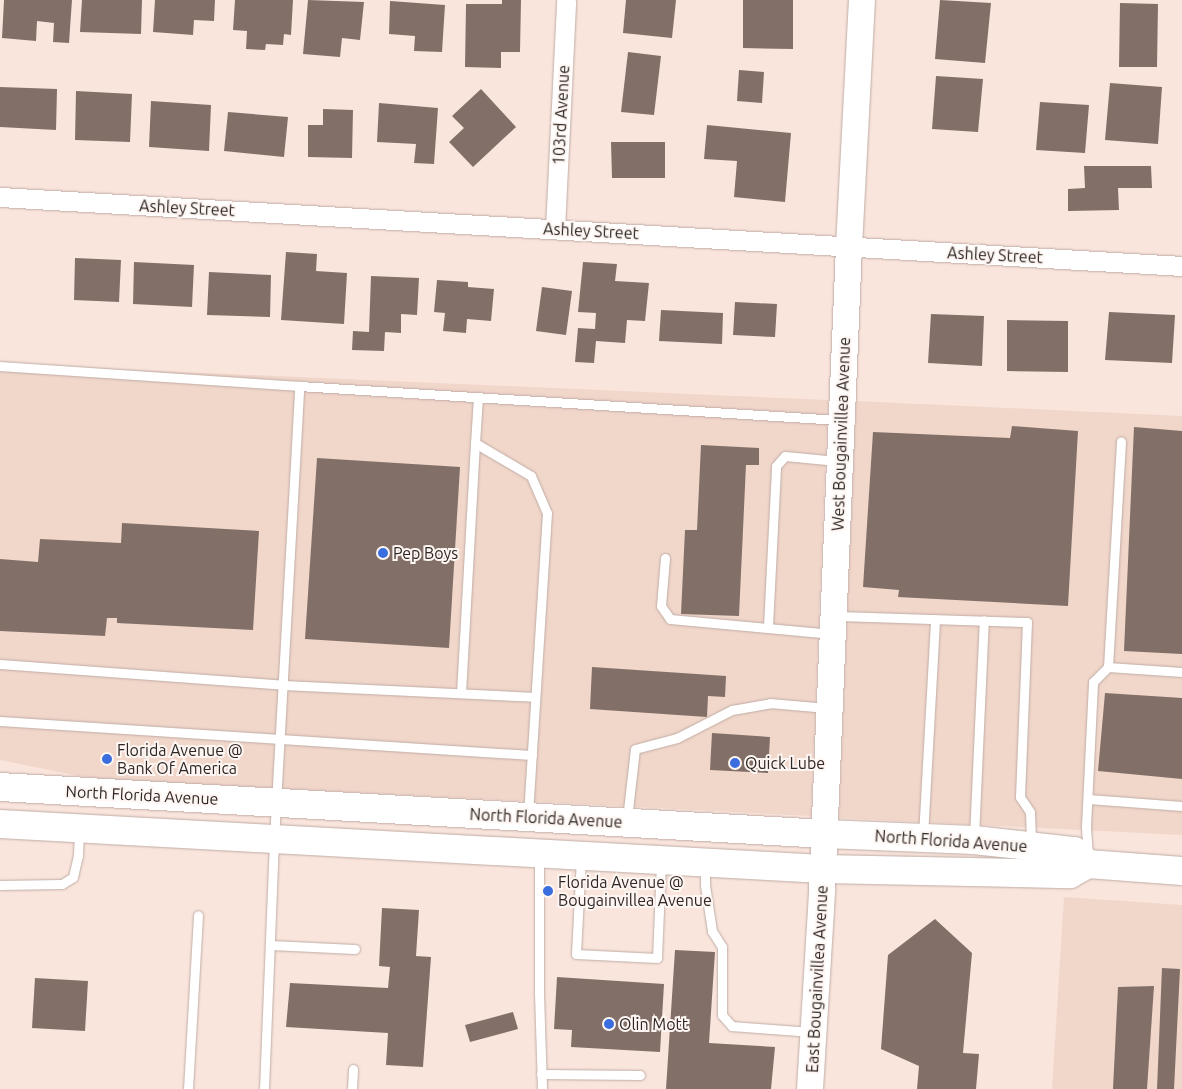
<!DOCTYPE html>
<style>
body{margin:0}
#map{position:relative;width:1182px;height:1089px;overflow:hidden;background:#fae5dd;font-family:Ubuntu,sans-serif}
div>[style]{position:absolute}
.built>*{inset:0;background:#f1d6ca}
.building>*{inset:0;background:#827068}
.roads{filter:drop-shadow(0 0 1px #bfaca4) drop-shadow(0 0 1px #bfaca4)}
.lane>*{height:9px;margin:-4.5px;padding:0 4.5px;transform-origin:4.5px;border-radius:4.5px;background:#fff}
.street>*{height:19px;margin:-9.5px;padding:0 9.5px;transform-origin:9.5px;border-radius:9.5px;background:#fff}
.secondary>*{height:26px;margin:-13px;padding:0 13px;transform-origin:13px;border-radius:13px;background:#fff}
.primary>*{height:28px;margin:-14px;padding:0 14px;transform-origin:14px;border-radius:14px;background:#fff}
.dots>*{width:14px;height:14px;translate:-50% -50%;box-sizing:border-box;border:2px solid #fef6f2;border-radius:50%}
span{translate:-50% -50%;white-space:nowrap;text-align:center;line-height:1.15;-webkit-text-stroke:4px #fef6f2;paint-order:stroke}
.street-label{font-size:16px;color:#2e2724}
.poi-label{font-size:16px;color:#2e2724}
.left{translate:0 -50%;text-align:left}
</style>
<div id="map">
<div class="built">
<i style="clip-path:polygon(0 364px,828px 400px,811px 816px,94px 779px,0 760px)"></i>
<i style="clip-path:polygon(856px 401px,1182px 416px,1182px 835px,839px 818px)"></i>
<i style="clip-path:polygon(1064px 897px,1182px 905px,1182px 1089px,1052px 1089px)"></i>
</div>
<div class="building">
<i style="clip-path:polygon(4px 0,72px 0,69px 43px,53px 42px,54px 23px,37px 21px,36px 41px,2px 38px)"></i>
<i style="clip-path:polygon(82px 0,142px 0,141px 34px,80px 32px)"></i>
<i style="clip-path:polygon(155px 0,215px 0,214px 21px,194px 20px,193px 35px,153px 32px)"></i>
<i style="clip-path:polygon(235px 0,293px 0,291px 35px,284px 34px,283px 45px,266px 44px,265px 50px,246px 49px,247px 31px,233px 30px)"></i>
<i style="clip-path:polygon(308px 0,364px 2px,360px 40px,342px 38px,340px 57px,303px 54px)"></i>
<i style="clip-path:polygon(502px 0,521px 0,520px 52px,501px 52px,501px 68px,465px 67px,466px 4px,502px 4px)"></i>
<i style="clip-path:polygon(626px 0,676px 0,672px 38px,623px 33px)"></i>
<i style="clip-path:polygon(743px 0,793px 0,793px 49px,743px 48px)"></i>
<i style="clip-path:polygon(940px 0,991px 3px,985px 63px,935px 59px)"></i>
<i style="clip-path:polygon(390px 1px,445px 5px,442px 52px,414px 51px,415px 36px,389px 34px)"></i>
<i style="clip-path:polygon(1120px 3px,1158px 4px,1157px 67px,1119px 67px)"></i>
<i style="clip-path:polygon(628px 52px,661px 56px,654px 115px,621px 112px)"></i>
<i style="clip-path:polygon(739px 70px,764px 72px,762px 103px,737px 101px)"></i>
<i style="clip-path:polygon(936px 76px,983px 79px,978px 132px,932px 129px)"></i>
<i style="clip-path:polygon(1110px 83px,1162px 87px,1158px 144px,1105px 140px)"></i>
<i style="clip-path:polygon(0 87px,57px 89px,56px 130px,0 127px)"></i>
<i style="clip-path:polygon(481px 89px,516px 127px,473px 167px,449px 142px,464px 128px,452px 116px)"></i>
<i style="clip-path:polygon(76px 91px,132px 94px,130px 142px,75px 140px)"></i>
<i style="clip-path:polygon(151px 101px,211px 105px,209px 151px,149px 147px)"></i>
<i style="clip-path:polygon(1040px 102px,1089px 105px,1085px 153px,1036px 150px)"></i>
<i style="clip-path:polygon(379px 103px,438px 108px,434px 164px,414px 163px,416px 144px,377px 142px)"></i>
<i style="clip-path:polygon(323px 109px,353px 110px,352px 158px,308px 157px,308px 125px,323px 125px)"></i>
<i style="clip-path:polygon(228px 112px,288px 117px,284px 157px,224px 151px)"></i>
<i style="clip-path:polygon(707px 125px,791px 133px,785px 202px,734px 197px,737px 161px,704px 159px)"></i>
<i style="clip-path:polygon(611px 142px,665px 142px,665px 178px,612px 178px)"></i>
<i style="clip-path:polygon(1084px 166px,1151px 166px,1152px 188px,1118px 188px,1119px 210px,1068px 211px,1068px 189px,1085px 188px)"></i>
<i style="clip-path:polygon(286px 252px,317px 254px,316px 271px,347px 273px,344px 324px,281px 320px)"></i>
<i style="clip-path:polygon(75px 258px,121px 260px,119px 302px,74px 300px)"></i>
<i style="clip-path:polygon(134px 262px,194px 265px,192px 307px,133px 304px)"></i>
<i style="clip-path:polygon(583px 262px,617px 264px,615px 281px,649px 283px,645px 321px,627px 320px,625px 343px,596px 341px,594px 363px,575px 362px,578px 328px,595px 329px,596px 313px,578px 312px)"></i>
<i style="clip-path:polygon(209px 272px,271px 275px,270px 317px,207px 315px)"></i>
<i style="clip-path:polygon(371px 276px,419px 278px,417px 315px,401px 314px,401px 333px,385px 332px,384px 351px,352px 350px,353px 331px,369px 332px)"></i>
<i style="clip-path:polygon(437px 280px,468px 282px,468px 287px,494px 289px,491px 321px,467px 319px,466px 333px,443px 331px,445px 313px,434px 312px)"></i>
<i style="clip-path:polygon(542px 287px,572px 291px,566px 335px,536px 331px)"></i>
<i style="clip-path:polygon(735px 302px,777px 304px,775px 337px,733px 335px)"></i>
<i style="clip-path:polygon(661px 310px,723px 313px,722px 344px,659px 341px)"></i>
<i style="clip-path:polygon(1109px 312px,1175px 315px,1172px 363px,1105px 360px)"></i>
<i style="clip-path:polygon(931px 314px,984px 316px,982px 366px,928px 363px)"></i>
<i style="clip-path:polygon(1007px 320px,1068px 321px,1068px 372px,1007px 371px)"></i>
<i style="clip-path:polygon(1012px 426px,1078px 431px,1068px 606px,898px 597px,899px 590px,863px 587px,873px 432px,1010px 438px)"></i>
<i style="clip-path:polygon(1134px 427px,1182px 431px,1182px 654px,1124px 651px)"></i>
<i style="clip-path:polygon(701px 445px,759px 448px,759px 465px,746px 465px,739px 616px,681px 614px,685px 530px,697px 530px)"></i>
<i style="clip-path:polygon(317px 458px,460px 467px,449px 648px,305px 639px)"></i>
<i style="clip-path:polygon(122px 523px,259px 531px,253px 630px,117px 623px,117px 618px,107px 618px,105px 636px,0 631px,0 559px,38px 562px,40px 539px,121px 543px)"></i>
<i style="clip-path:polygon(592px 667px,726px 676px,725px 697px,708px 696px,707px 717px,590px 709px)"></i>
<i style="clip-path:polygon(1105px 693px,1182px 698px,1182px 779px,1098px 771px)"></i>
<i style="clip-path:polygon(712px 733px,770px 737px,768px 773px,710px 770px)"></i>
<i style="clip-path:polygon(382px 908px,419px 910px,416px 956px,431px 957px,423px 1067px,386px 1065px,388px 1033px,286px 1027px,290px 983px,388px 988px,390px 967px,379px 966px)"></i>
<i style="clip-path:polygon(935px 919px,972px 953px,963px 1053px,979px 1054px,976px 1089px,917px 1089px,919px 1066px,881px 1049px,888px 955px)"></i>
<i style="clip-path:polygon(675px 950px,715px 952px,709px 1043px,775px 1047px,771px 1089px,666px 1089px)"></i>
<i style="clip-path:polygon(1162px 968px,1180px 969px,1174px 1089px,1157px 1089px)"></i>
<i style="clip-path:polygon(557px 977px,664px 984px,660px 1052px,571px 1047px,572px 1030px,554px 1029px)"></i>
<i style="clip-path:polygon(35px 978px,88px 981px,85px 1031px,32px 1028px)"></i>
<i style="clip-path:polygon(1154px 986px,1147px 1089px,1113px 1089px,1118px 987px)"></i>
<i style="clip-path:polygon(513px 1012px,518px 1029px,470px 1042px,465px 1025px)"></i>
</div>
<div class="roads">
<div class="lane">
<i style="left:0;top:366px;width:300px;rotate:3.8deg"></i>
<i style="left:478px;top:397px;width:46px;rotate:93.7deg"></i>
<i style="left:475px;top:443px;width:65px;rotate:30.5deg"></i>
<i style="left:531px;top:476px;width:40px;rotate:66.6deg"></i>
<i style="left:547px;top:513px;width:302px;rotate:93.6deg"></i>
<i style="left:665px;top:558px;width:48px;rotate:94.8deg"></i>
<i style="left:661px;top:606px;width:16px;rotate:55deg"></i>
<i style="left:670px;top:619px;width:163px;rotate:5.3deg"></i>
<i style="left:835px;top:616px;width:192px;rotate:1.8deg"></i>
<i style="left:1027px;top:622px;width:175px;rotate:92.3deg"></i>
<i style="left:1020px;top:797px;width:18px;rotate:56deg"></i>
<i style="left:1030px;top:812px;width:31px;rotate:88deg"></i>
<i style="left:768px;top:626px;width:160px;rotate:-87.1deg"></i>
<i style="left:776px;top:466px;width:13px;rotate:-48deg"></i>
<i style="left:785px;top:456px;width:52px;rotate:5.5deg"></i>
<i style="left:0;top:664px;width:284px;rotate:4.2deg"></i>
<i style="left:283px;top:685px;width:252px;rotate:2.7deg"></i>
<i style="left:1108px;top:667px;width:226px;rotate:-86.7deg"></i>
<i style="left:461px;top:693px;width:250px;rotate:-86.8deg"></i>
<i style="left:0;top:721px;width:533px;rotate:3.66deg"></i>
<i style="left:1088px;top:799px;width:94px;rotate:4.3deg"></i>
<i style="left:627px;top:819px;width:70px;rotate:-83.5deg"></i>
<i style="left:635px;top:749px;width:43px;rotate:-14.7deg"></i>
<i style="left:677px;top:738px;width:62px;rotate:-27deg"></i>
<i style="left:732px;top:710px;width:39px;rotate:-10deg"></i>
<i style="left:770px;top:703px;width:57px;rotate:5deg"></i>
<i style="left:923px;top:836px;width:217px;rotate:-86.8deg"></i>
<i style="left:974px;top:837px;width:217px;rotate:-87.4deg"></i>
<i style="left:539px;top:856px;width:137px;rotate:90deg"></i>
<i style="left:539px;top:993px;width:96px;rotate:88.2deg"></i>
<i style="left:1088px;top:856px;width:30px;rotate:-94deg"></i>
<i style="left:1086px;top:826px;width:144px;rotate:-87.2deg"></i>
<i style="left:1093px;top:682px;width:21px;rotate:-45deg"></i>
<i style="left:1108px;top:667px;width:74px;rotate:3.9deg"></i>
<i style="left:581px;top:858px;width:96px;rotate:93deg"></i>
<i style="left:576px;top:954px;width:81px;rotate:2.8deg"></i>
<i style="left:657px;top:958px;width:95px;rotate:-87.6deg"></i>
<i style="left:705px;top:866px;width:19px;rotate:90deg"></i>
<i style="left:705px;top:885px;width:47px;rotate:81.3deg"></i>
<i style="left:712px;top:931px;width:19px;rotate:58deg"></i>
<i style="left:722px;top:947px;width:68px;rotate:90deg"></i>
<i style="left:722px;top:1015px;width:15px;rotate:48deg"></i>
<i style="left:732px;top:1026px;width:79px;rotate:4.3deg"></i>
<i style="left:0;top:885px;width:62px;rotate:-0.9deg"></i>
<i style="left:62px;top:884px;width:13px;rotate:-32deg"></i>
<i style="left:73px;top:877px;width:22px;rotate:-77deg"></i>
<i style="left:78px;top:856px;width:24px;rotate:-88deg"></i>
<i style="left:270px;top:945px;width:85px;rotate:2.7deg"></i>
<i style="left:541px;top:1074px;width:99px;rotate:0.6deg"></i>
<i style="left:188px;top:1089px;width:174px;rotate:-86.7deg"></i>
<i style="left:264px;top:1089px;width:250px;rotate:-87.7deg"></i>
<i style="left:274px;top:839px;width:454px;rotate:-86.8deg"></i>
<i style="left:299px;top:386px;width:541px;rotate:3.6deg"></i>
<i style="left:352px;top:1089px;width:20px;rotate:-87deg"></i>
</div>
<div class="street">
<i style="left:0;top:197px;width:1184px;rotate:3.34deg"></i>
<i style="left:555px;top:229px;width:229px;rotate:-87.2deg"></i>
</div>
<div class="secondary">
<i style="left:810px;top:1089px;width:198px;rotate:-86.5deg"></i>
<i style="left:822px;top:891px;width:645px;rotate:-87.6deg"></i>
<i style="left:849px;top:247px;width:247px;rotate:-87deg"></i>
</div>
<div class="primary">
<i style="left:0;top:787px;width:826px;rotate:3.26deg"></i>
<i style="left:825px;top:834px;width:149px;rotate:2.3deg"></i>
<i style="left:974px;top:840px;width:101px;rotate:6.3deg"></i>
<i style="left:1074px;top:851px;width:19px;rotate:43deg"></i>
<i style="left:0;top:824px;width:824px;rotate:3.13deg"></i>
<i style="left:823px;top:869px;width:247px;rotate:1.2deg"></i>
<i style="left:1070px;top:874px;width:21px;rotate:-29deg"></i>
<i style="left:1088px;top:864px;width:94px;rotate:4.3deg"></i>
</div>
</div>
<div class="dots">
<i style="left:383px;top:553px;background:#3a6ddd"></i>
<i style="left:107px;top:759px;background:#3a6ddd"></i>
<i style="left:735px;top:763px;background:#3a6ddd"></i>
<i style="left:548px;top:891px;background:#3a6ddd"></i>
<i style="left:609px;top:1024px;background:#3a6ddd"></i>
</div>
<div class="street-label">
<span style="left:561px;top:115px;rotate:-87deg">103rd Avenue</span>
<span style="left:187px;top:208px;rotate:3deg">Ashley Street</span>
<span style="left:591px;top:231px;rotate:3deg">Ashley Street</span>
<span style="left:995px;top:255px;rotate:3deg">Ashley Street</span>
<span style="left:841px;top:434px;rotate:-88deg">West Bougainvillea Avenue</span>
<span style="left:142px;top:795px;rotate:3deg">North Florida Avenue</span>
<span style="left:546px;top:818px;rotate:3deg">North Florida Avenue</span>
<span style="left:951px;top:841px;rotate:4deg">North Florida Avenue</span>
<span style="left:817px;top:979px;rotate:-87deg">East Bougainvillea Avenue</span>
</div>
<div class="poi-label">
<span class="left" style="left:393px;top:553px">Pep Boys</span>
<span class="left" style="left:117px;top:759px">Florida Avenue @<br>Bank Of America</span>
<span class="left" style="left:745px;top:763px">Quick Lube</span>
<span class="left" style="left:558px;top:891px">Florida Avenue @<br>Bougainvillea Avenue</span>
<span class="left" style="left:619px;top:1024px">Olin Mott</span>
</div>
</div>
